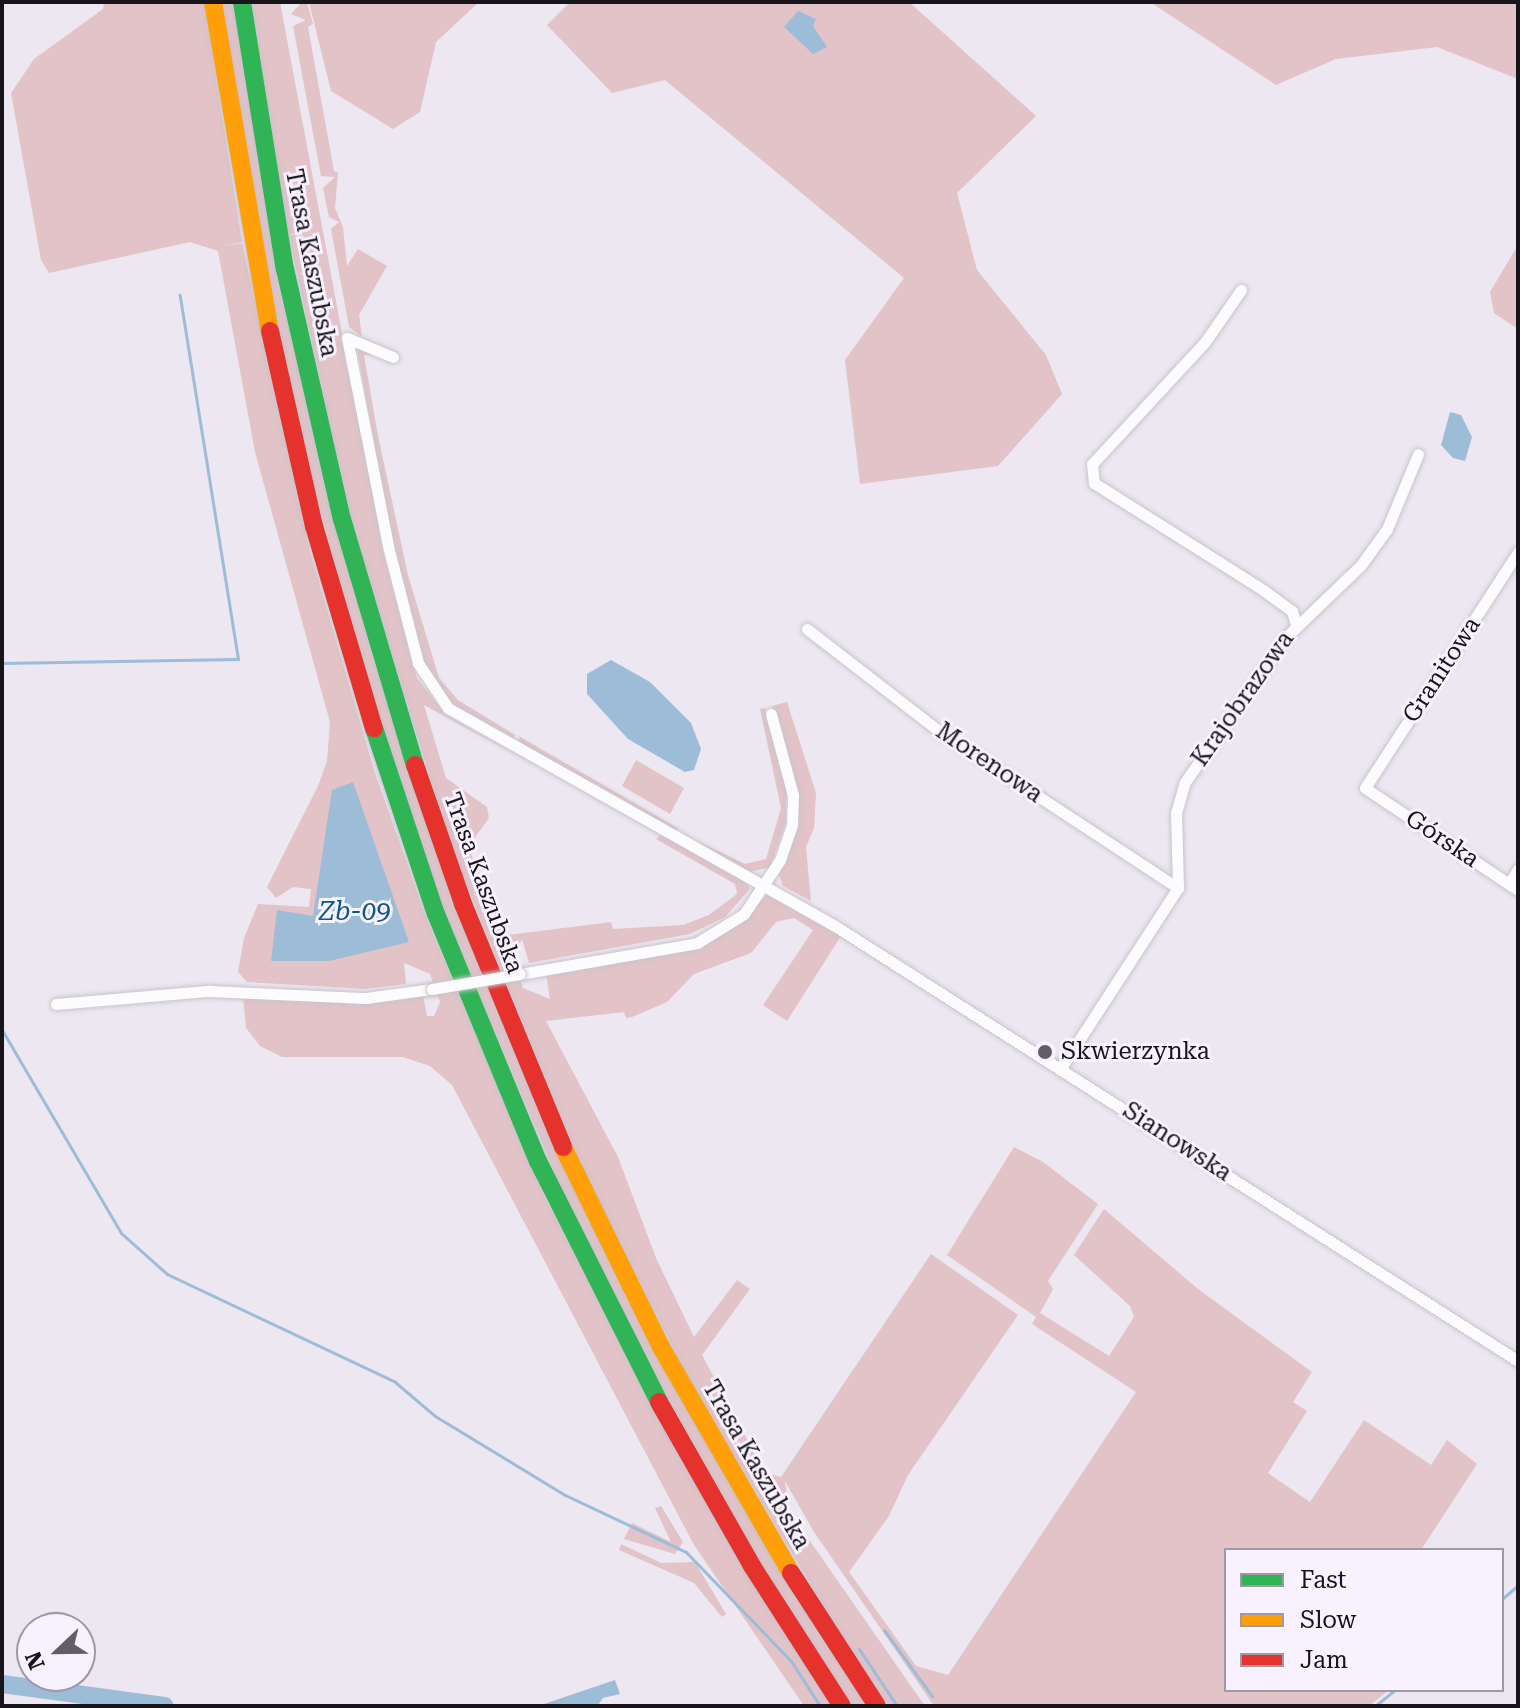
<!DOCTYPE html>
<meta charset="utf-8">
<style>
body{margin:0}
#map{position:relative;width:1520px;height:1708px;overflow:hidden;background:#ece7f0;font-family:"Roboto Serif",serif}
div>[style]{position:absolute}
.green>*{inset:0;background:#e2c3c8}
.water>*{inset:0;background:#9dbcd8}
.stream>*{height:3px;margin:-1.5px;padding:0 1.5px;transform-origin:1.5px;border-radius:1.5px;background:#9dbcd8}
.river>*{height:18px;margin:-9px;padding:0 9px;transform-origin:9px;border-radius:9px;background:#9dbcd8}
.roads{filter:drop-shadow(0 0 2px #c8c4cb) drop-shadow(0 0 2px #c8c4cb)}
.street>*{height:11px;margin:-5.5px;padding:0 5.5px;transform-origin:5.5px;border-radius:5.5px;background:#fcfbfd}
.fast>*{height:18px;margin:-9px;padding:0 9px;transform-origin:9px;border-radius:9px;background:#30b455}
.slow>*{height:18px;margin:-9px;padding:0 9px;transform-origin:9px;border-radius:9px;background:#ff9f0a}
.jam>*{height:18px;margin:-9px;padding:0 9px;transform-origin:9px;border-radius:9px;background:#e5322d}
.bridges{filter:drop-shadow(0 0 2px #c8c4cb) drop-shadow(0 0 2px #c8c4cb)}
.street-bridge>*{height:11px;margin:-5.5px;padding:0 5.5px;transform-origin:5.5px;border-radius:5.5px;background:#fcfbfd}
.dots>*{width:22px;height:22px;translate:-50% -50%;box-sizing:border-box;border:4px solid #f8f1ff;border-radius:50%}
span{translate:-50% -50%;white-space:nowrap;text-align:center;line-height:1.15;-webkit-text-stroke:6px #f8f1ff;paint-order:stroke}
.street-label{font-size:24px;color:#17141a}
.poi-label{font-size:24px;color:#17141a}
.left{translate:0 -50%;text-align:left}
.water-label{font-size:26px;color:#0c5987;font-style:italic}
.frame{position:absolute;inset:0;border:4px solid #17141a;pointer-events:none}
.legend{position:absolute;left:1224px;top:1548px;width:280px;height:144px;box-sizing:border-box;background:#f8f1ff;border:2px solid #9e99a3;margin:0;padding:10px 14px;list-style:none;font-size:24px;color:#17141a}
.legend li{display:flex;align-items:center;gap:16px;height:40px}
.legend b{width:40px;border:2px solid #9e99a3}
.north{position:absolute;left:16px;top:1612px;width:80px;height:80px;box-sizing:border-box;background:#f8f1ff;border:2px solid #9e99a3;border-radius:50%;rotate:248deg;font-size:22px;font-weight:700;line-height:32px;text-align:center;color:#17141a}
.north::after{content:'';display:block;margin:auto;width:28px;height:36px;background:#625e65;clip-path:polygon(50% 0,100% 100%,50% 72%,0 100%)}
</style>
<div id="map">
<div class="green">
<i style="clip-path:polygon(104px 2px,204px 2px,242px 242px,224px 246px,242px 243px,310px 552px,375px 773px,426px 917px,545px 1198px,832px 1706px,804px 1706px,694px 1545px,452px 1085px,430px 1066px,403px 1057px,282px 1057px,260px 1046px,246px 1028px,243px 997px,423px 995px,427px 1016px,434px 1016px,440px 1002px,430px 974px,404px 963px,406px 984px,365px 989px,247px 982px,238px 972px,244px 938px,258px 904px,309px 907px,311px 889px,293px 887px,276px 898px,267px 887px,318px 786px,327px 761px,330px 722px,255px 452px,218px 251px,190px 242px,49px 273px,41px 260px,11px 93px,34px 59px,103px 9px)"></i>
<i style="clip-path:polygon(219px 2px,236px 2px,322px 470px,542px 1116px,870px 1706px,850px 1706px,777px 1594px,592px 1261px,414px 840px,289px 400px)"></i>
<i style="clip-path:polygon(251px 2px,280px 2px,383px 552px,417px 678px,446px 715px,521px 758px,424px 705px,446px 778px,487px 807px,489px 818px,468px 847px,507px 935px,611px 922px,613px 929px,683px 925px,709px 915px,737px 894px,735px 884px,656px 839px,661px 835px,744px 879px,750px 889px,725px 917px,690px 934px,529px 963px,522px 939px,512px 960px,523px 988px,550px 999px,546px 974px,702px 945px,738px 926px,768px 894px,841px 936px,787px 1021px,763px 1005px,813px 930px,794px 918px,776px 922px,751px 953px,694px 974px,667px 1002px,632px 1017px,626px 1018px,624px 1012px,546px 1021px,618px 1157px,656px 1258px,694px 1337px,737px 1280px,750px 1289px,702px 1355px,759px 1462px,766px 1473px,781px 1477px,931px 1254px,1018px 1315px,908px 1475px,889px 1516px,849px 1572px,916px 1666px,948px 1675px,1136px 1392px,1032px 1324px,1036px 1317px,947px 1255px,1014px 1147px,1043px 1162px,1098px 1204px,1048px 1281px,1053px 1289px,1040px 1313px,1109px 1356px,1134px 1317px,1130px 1306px,1074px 1255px,1104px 1209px,1198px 1289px,1312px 1372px,1293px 1402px,1307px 1411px,1268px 1473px,1310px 1502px,1364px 1420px,1431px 1465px,1447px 1440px,1477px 1464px,1421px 1550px,1226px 1550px,1226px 1690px,1389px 1690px,1369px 1706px,934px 1706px,814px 1532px,785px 1481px,789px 1511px,925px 1706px,889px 1706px,843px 1639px,687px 1376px,580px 1163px,453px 852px,349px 515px,289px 236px,302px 233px,288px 235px)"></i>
<i style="clip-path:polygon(289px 2px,307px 2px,313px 24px,308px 27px,334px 171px,338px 173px,335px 208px,343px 227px,347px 266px,358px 249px,387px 266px,359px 315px,362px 337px,349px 327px,331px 229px,339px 222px,329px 217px,323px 188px,335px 177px,321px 176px,293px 26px,306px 20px,291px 14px,301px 3px)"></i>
<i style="clip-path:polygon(309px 2px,479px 2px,436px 42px,420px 112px,393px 129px,331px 91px)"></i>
<i style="clip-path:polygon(570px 2px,909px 2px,1036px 116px,957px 193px,977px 270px,1046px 355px,1062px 394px,998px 466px,860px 484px,845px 360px,904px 278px,665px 80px,612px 93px,547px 25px)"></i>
<i style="clip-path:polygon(1150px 2px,1518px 2px,1518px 79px,1437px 47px,1336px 59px,1276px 85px)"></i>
<i style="clip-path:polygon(1518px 245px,1518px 329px,1494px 313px,1490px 292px)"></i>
<i style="clip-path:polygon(357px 347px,377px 354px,364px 355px,378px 436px,408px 575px,439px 678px,458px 700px,515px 735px,512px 740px,452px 707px,427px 675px,399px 582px)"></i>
<i style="clip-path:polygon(787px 702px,816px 793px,814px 828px,806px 847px,811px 901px,783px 886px,778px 872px,796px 823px,793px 775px,772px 706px)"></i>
<i style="clip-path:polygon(765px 708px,786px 788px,786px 822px,770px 867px,749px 872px,693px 839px,745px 864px,766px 859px,781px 808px,760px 709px)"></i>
<i style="clip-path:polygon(520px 737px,678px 828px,675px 831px,517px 742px)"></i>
<i style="clip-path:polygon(636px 760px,684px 788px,670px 814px,622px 786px)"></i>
<i style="clip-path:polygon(661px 1506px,683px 1542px,675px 1554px,624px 1539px,632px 1523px,671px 1542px,655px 1508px)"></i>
<i style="clip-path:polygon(621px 1544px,661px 1563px,695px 1562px,726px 1614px,722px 1617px,694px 1583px,619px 1550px)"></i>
</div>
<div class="water">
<i style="clip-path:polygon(798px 11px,816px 19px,813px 26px,827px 47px,813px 54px,784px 27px)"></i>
<i style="clip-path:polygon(1450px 412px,1461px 415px,1472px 437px,1465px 461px,1453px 458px,1441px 445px)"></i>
<i style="clip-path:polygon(611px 660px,650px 682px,691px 723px,701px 749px,694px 770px,685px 772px,628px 739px,587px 694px,587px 674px)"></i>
<i style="clip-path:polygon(353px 782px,409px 942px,329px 961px,271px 961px,277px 910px,313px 916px,332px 790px)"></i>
<i style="clip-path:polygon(615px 1680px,620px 1694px,603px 1698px,598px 1705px,538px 1706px)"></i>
</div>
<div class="stream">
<i style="left:2px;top:663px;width:236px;rotate:-1deg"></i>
<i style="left:238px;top:659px;width:369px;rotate:-99.1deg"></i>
<i style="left:2px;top:1030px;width:235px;rotate:59.6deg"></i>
<i style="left:121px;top:1233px;width:62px;rotate:41.7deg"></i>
<i style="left:167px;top:1274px;width:252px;rotate:25.3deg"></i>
<i style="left:395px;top:1382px;width:52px;rotate:40.4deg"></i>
<i style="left:435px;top:1416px;width:152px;rotate:31.3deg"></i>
<i style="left:565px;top:1495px;width:134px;rotate:25.2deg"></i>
<i style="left:686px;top:1552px;width:151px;rotate:46.1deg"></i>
<i style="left:791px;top:1661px;width:54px;rotate:57.2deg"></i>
<i style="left:1502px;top:1599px;width:21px;rotate:-41deg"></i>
<i style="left:884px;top:1630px;width:82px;rotate:54deg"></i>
<i style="left:859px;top:1649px;width:69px;rotate:56.3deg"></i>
<i style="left:938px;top:1706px;width:1px"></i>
<i style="left:1375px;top:1706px;width:26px;rotate:-39deg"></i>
</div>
<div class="river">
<i style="left:2px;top:1684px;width:164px;rotate:7.7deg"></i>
</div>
<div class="roads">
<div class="street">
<i style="left:1241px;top:290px;width:63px;rotate:124.7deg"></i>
<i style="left:1205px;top:342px;width:166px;rotate:132.8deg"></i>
<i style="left:1092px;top:464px;width:19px;rotate:84deg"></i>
<i style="left:1094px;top:483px;width:200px;rotate:32.3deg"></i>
<i style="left:1263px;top:590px;width:36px;rotate:36deg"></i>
<i style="left:1292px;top:611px;width:15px;rotate:74deg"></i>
<i style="left:393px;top:357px;width:50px;rotate:-157.6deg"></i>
<i style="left:347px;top:338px;width:212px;rotate:78.8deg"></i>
<i style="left:388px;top:546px;width:121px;rotate:75.6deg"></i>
<i style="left:418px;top:663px;width:54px;rotate:56.3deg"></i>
<i style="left:448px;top:708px;width:444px;rotate:29.4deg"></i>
<i style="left:835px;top:926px;width:810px;rotate:32.49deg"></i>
<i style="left:1518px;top:552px;width:281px;rotate:123deg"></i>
<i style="left:1365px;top:788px;width:184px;rotate:33.7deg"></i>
<i style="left:807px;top:629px;width:167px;rotate:37.7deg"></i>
<i style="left:939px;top:731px;width:286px;rotate:33.3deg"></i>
<i style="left:1509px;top:884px;width:17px;rotate:-59deg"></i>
<i style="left:1178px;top:888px;width:75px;rotate:-91.5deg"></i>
<i style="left:1176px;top:813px;width:32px;rotate:-74deg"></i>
<i style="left:1185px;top:782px;width:175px;rotate:-55.2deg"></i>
<i style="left:1285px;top:638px;width:105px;rotate:-43.8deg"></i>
<i style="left:1361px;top:565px;width:44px;rotate:-54.2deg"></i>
<i style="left:1387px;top:529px;width:81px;rotate:-67.5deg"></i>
<i style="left:520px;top:974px;width:180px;rotate:-9.9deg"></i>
<i style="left:697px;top:943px;width:55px;rotate:-31.7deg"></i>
<i style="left:744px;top:914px;width:65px;rotate:-56.3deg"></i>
<i style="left:780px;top:860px;width:37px;rotate:-71deg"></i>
<i style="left:792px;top:825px;width:30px;rotate:-88deg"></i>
<i style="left:793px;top:795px;width:84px;rotate:-105.2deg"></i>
<i style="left:56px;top:1004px;width:154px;rotate:-4.9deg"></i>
<i style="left:209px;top:991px;width:157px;rotate:2.6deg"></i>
<i style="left:366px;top:998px;width:67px;rotate:-7.8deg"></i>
<i style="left:1061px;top:1068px;width:215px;rotate:-57deg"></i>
</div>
<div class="fast">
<i style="left:242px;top:2px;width:270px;rotate:80.9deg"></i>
<i style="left:285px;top:269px;width:256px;rotate:77.2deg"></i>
<i style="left:342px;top:519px;width:257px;rotate:73.5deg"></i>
<i style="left:374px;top:728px;width:196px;rotate:71.6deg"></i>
<i style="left:436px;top:914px;width:267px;rotate:67.6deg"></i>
<i style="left:538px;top:1161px;width:270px;rotate:63.3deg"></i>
</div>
<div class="slow">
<i style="left:213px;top:2px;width:334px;rotate:80.2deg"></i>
<i style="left:563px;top:1147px;width:223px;rotate:63.9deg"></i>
<i style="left:661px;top:1347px;width:261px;rotate:60.1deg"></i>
</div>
<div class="jam">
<i style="left:270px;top:331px;width:200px;rotate:77.3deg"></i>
<i style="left:314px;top:526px;width:211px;rotate:73.5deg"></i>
<i style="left:415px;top:765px;width:147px;rotate:70.9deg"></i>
<i style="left:463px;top:904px;width:263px;rotate:67.6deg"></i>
<i style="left:659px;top:1402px;width:189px;rotate:60.4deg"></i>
<i style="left:752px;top:1566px;width:166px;rotate:57.3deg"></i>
<i style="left:791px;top:1573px;width:158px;rotate:57.1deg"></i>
</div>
</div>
<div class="bridges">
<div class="street-bridge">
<i style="left:432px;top:989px;width:89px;rotate:-9.7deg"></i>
</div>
</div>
<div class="dots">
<i style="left:1045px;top:1052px;background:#625e65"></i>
</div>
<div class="street-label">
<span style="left:311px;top:263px;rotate:79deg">Trasa Kaszubska</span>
<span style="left:1442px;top:670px;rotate:-57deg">Granitowa</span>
<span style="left:1243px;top:699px;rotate:-55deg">Krajobrazowa</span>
<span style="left:989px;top:763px;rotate:34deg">Morenowa</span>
<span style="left:1442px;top:839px;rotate:34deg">Górska</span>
<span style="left:483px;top:883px;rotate:70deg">Trasa Kaszubska</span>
<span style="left:1177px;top:1142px;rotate:33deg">Sianowska</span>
<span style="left:756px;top:1465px;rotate:60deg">Trasa Kaszubska</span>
</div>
<div class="poi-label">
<span class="left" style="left:1061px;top:1052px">Skwierzynka</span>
</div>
<div class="water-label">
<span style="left:355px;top:912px">Zb-09</span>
</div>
<div class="frame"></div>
<ul class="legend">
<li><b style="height:10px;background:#30b455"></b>Fast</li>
<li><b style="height:10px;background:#ff9f0a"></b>Slow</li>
<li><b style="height:10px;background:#e5322d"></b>Jam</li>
</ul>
<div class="north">N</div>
</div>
